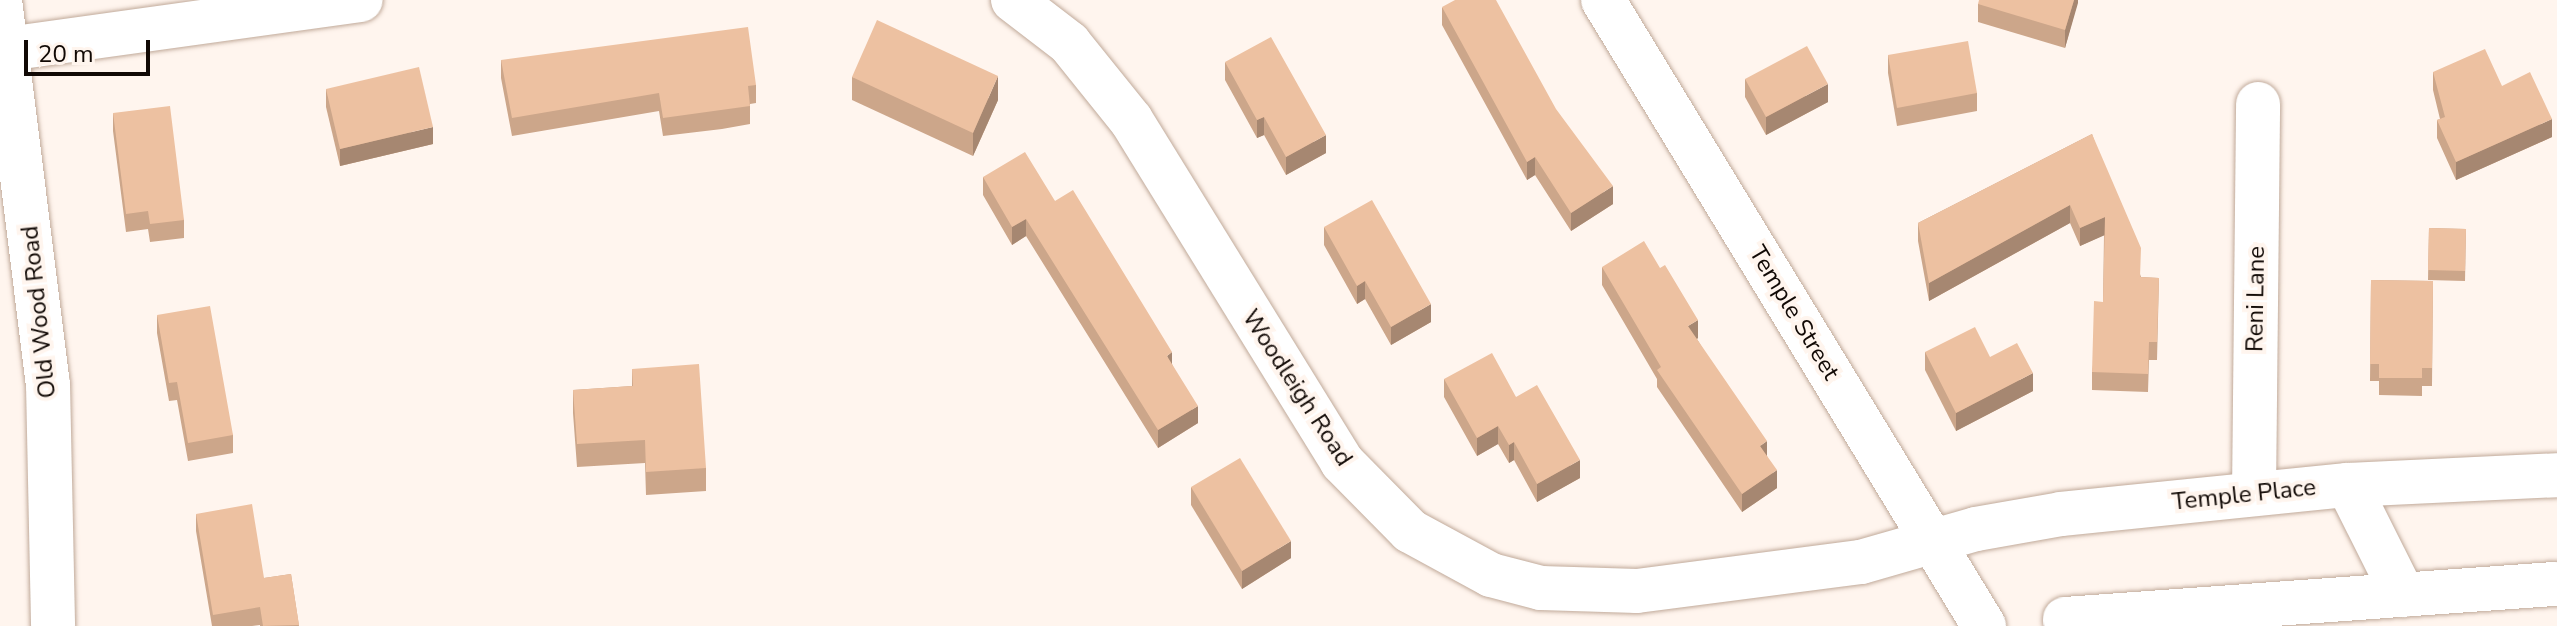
<!DOCTYPE html>
<style>
body{margin:0}
#map{position:relative;width:2557px;height:626px;overflow:hidden;background:#fff5ee;font-family:"Nunito Sans",sans-serif}
div>[style]{position:absolute}
.roads{filter:drop-shadow(0 0 2px #c1aa9a) drop-shadow(0 0 2px #c1aa9a)}
.minor>*{height:44px;margin:-22px;padding:0 22px;transform-origin:22px;border-radius:22px;background:#fff}
.wall>*{inset:0;background:#cca68a}
.shaded-wall>*{inset:0;background:#a68771}
.building>*{inset:0;background:#edc1a1}
span{translate:-50% -50%;white-space:nowrap;text-align:center;line-height:1.15;-webkit-text-stroke:8px #fff5ee;paint-order:stroke}
.street-label{font-size:24px;color:#110905}
.scale{position:absolute;left:24px;top:40px;width:126px;height:36px;box-sizing:border-box;border:4px solid #110905;border-top:0;padding-left:10px;font-size:24px;line-height:28px;white-space:nowrap;color:#110905;-webkit-text-stroke:6px #fff5ee;paint-order:stroke}
</style>
<div id="map">
<div class="roads">
<div class="minor">
<i style="left:0;top:0;width:387px;rotate:82.9deg"></i>
<i style="left:48px;top:384px;width:242px;rotate:88.8deg"></i>
<i style="left:1013px;top:0;width:71px;rotate:37.5deg"></i>
<i style="left:1069px;top:43px;width:99px;rotate:51.2deg"></i>
<i style="left:1131px;top:120px;width:402px;rotate:58.3deg"></i>
<i style="left:1342px;top:462px;width:97px;rotate:45.4deg"></i>
<i style="left:1410px;top:531px;width:92px;rotate:28.5deg"></i>
<i style="left:1491px;top:575px;width:52px;rotate:14.6deg"></i>
<i style="left:1541px;top:588px;width:96px;rotate:1.8deg"></i>
<i style="left:1637px;top:591px;width:226px;rotate:-7.4deg"></i>
<i style="left:1861px;top:562px;width:120px;rotate:-16deg"></i>
<i style="left:1976px;top:529px;width:86px;rotate:-10deg"></i>
<i style="left:2061px;top:514px;width:288px;rotate:-5.8deg"></i>
<i style="left:2348px;top:485px;width:209px;rotate:-2.7deg"></i>
<i style="left:1603px;top:0;width:733px;rotate:58.67deg"></i>
<i style="left:7px;top:49px;width:357px;rotate:-7.9deg"></i>
<i style="left:2348px;top:485px;width:123px;rotate:63.4deg"></i>
<i style="left:2254px;top:494px;width:390px;rotate:-89.4deg"></i>
<i style="left:2065px;top:619px;width:493px;rotate:-4.1deg"></i>
</div>
</div>
<div class="wall">
<i style="clip-path:polygon(2078px 0,2065px 48px,1978px 22px,1978px 4px)"></i>
<i style="clip-path:polygon(1442px 7px,1613px 204px,1571px 231px,1535px 175px,1527px 180px,1442px 25px)"></i>
<i style="clip-path:polygon(1888px 55px,1977px 93px,1977px 111px,1897px 126px,1888px 73px)"></i>
<i style="clip-path:polygon(501px 60px,756px 85px,756px 103px,750px 104px,750px 124px,722px 129px,663px 136px,659px 111px,512px 136px,501px 78px)"></i>
<i style="clip-path:polygon(1225px 62px,1326px 153px,1286px 175px,1264px 135px,1257px 138px,1225px 80px)"></i>
<i style="clip-path:polygon(2433px 72px,2502px 86px,2552px 137px,2456px 180px,2437px 138px,2437px 120px,2440px 119px,2433px 90px)"></i>
<i style="clip-path:polygon(852px 77px,998px 100px,973px 156px,852px 100px)"></i>
<i style="clip-path:polygon(1745px 79px,1828px 102px,1766px 135px,1745px 97px)"></i>
<i style="clip-path:polygon(326px 89px,433px 144px,340px 166px,326px 107px)"></i>
<i style="clip-path:polygon(113px 113px,184px 220px,184px 238px,150px 242px,148px 229px,126px 232px,113px 131px)"></i>
<i style="clip-path:polygon(2092px 134px,2141px 277px,2159px 278px,2157px 360px,2149px 360px,2148px 392px,2092px 390px,2092px 372px,2103px 302px,2104px 235px,2080px 246px,2070px 223px,1929px 301px,1918px 241px,1918px 223px)"></i>
<i style="clip-path:polygon(983px 177px,1055px 201px,1172px 364px,1198px 423px,1158px 448px,1026px 236px,1012px 245px,983px 195px)"></i>
<i style="clip-path:polygon(1324px 227px,1431px 322px,1391px 345px,1365px 299px,1357px 304px,1324px 245px)"></i>
<i style="clip-path:polygon(2429px 228px,2466px 229px,2465px 281px,2428px 280px)"></i>
<i style="clip-path:polygon(1602px 267px,1698px 338px,1697px 339px,1767px 456px,1777px 488px,1742px 512px,1657px 387px,1657px 379px,1602px 285px)"></i>
<i style="clip-path:polygon(2371px 280px,2433px 281px,2432px 386px,2422px 386px,2422px 396px,2379px 395px,2379px 381px,2370px 381px)"></i>
<i style="clip-path:polygon(157px 315px,233px 435px,233px 453px,188px 461px,177px 400px,169px 401px,157px 333px)"></i>
<i style="clip-path:polygon(1925px 352px,1990px 357px,2033px 391px,1956px 431px,1925px 370px)"></i>
<i style="clip-path:polygon(632px 369px,706px 468px,706px 491px,646px 495px,645px 463px,577px 467px,573px 413px,573px 390px,632px 386px)"></i>
<i style="clip-path:polygon(1444px 379px,1516px 397px,1580px 478px,1537px 502px,1514px 460px,1509px 463px,1498px 444px,1477px 456px,1444px 397px)"></i>
<i style="clip-path:polygon(1191px 487px,1291px 558px,1242px 589px,1191px 505px)"></i>
<i style="clip-path:polygon(196px 514px,264px 578px,291px 574px,299px 626px,260px 626px,260px 625px,252px 626px,212px 626px,196px 531px)"></i>
</div>
<div class="shaded-wall">
<i style="clip-path:polygon(2074px 0,2078px 0,2078px 3px,2065px 48px,2065px 30px)"></i>
<i style="clip-path:polygon(998px 76px,998px 100px,973px 156px,973px 133px)"></i>
<i style="clip-path:polygon(1828px 84px,1828px 102px,1766px 135px,1766px 117px)"></i>
<i style="clip-path:polygon(1264px 117px,1264px 135px,1257px 138px,1257px 120px)"></i>
<i style="clip-path:polygon(2552px 119px,2552px 137px,2456px 180px,2456px 162px)"></i>
<i style="clip-path:polygon(433px 127px,433px 144px,340px 166px,340px 149px)"></i>
<i style="clip-path:polygon(1326px 135px,1326px 153px,1286px 175px,1286px 157px)"></i>
<i style="clip-path:polygon(1535px 157px,1535px 175px,1527px 180px,1527px 162px)"></i>
<i style="clip-path:polygon(1613px 186px,1613px 204px,1571px 231px,1571px 213px)"></i>
<i style="clip-path:polygon(2070px 205px,2070px 223px,1929px 301px,1929px 283px)"></i>
<i style="clip-path:polygon(2105px 217px,2105px 235px,2080px 246px,2080px 228px)"></i>
<i style="clip-path:polygon(1026px 219px,1026px 236px,1012px 245px,1012px 227px)"></i>
<i style="clip-path:polygon(1365px 281px,1365px 299px,1357px 304px,1357px 286px)"></i>
<i style="clip-path:polygon(1431px 304px,1431px 322px,1391px 345px,1391px 327px)"></i>
<i style="clip-path:polygon(1698px 320px,1698px 338px,1688px 344px,1688px 326px)"></i>
<i style="clip-path:polygon(1172px 352px,1172px 370px,1167px 356px)"></i>
<i style="clip-path:polygon(2033px 373px,2033px 391px,1956px 431px,1956px 413px)"></i>
<i style="clip-path:polygon(1198px 406px,1198px 423px,1158px 448px,1158px 430px)"></i>
<i style="clip-path:polygon(1498px 426px,1498px 444px,1477px 456px,1477px 438px)"></i>
<i style="clip-path:polygon(1767px 441px,1767px 459px,1760px 446px)"></i>
<i style="clip-path:polygon(1514px 442px,1514px 460px,1509px 463px,1509px 445px)"></i>
<i style="clip-path:polygon(1580px 460px,1580px 478px,1537px 502px,1537px 484px)"></i>
<i style="clip-path:polygon(1777px 470px,1777px 488px,1742px 512px,1742px 494px)"></i>
<i style="clip-path:polygon(1291px 541px,1291px 558px,1242px 589px,1242px 571px)"></i>
</div>
<div class="building">
<i style="clip-path:polygon(1455px 0,1496px 0,1556px 109px,1613px 186px,1571px 213px,1535px 157px,1527px 162px,1442px 7px)"></i>
<i style="clip-path:polygon(1979px 0,2074px 0,2065px 30px,1978px 4px)"></i>
<i style="clip-path:polygon(877px 20px,998px 76px,973px 133px,852px 77px)"></i>
<i style="clip-path:polygon(748px 27px,756px 85px,748px 86px,750px 106px,663px 118px,659px 93px,512px 118px,501px 60px)"></i>
<i style="clip-path:polygon(1271px 37px,1326px 135px,1286px 157px,1264px 117px,1257px 120px,1225px 62px)"></i>
<i style="clip-path:polygon(1968px 41px,1977px 93px,1897px 108px,1888px 55px)"></i>
<i style="clip-path:polygon(1807px 46px,1828px 84px,1766px 117px,1745px 79px)"></i>
<i style="clip-path:polygon(2485px 49px,2502px 86px,2530px 72px,2552px 119px,2456px 162px,2437px 120px,2445px 117px,2433px 72px)"></i>
<i style="clip-path:polygon(419px 67px,433px 127px,340px 149px,326px 89px)"></i>
<i style="clip-path:polygon(170px 106px,184px 220px,150px 224px,148px 211px,126px 214px,113px 113px)"></i>
<i style="clip-path:polygon(2092px 134px,2141px 248px,2140px 277px,2159px 278px,2157px 342px,2149px 342px,2148px 374px,2092px 372px,2094px 301px,2103px 302px,2105px 217px,2080px 228px,2070px 205px,1929px 283px,1918px 223px)"></i>
<i style="clip-path:polygon(1025px 152px,1055px 201px,1073px 190px,1172px 352px,1167px 356px,1198px 406px,1158px 430px,1026px 219px,1012px 227px,983px 177px)"></i>
<i style="clip-path:polygon(1372px 200px,1431px 304px,1391px 327px,1365px 281px,1357px 286px,1324px 227px)"></i>
<i style="clip-path:polygon(2429px 228px,2466px 229px,2465px 271px,2428px 270px)"></i>
<i style="clip-path:polygon(1644px 241px,1660px 268px,1665px 265px,1698px 320px,1688px 326px,1767px 441px,1760px 446px,1777px 470px,1742px 494px,1657px 370px,1661px 367px,1602px 267px)"></i>
<i style="clip-path:polygon(2371px 280px,2433px 281px,2432px 368px,2422px 368px,2422px 378px,2379px 378px,2379px 364px,2370px 364px)"></i>
<i style="clip-path:polygon(210px 306px,233px 435px,188px 443px,177px 382px,169px 383px,157px 315px)"></i>
<i style="clip-path:polygon(1975px 327px,1990px 357px,2017px 343px,2033px 373px,1956px 413px,1925px 352px)"></i>
<i style="clip-path:polygon(1492px 353px,1516px 397px,1537px 385px,1580px 460px,1537px 484px,1514px 442px,1509px 445px,1498px 426px,1477px 438px,1444px 379px)"></i>
<i style="clip-path:polygon(699px 364px,706px 468px,646px 472px,645px 440px,577px 444px,573px 390px,633px 386px,632px 369px)"></i>
<i style="clip-path:polygon(1240px 458px,1291px 541px,1242px 571px,1191px 487px)"></i>
<i style="clip-path:polygon(252px 504px,264px 578px,291px 574px,299px 625px,263px 626px,260px 607px,213px 615px,196px 514px)"></i>
</div>
<div class="street-label">
<span style="left:2256px;top:299px;rotate:-89deg">Reni Lane</span>
<span style="left:39px;top:312px;rotate:-96deg">Old Wood Road</span>
<span style="left:1794px;top:313px;rotate:59deg">Temple Street</span>
<span style="left:1297px;top:388px;rotate:57deg">Woodleigh Road</span>
<span style="left:2244px;top:495px;rotate:-6deg">Temple Place</span>
</div>
<div class="scale">20 m</div>
</div>
